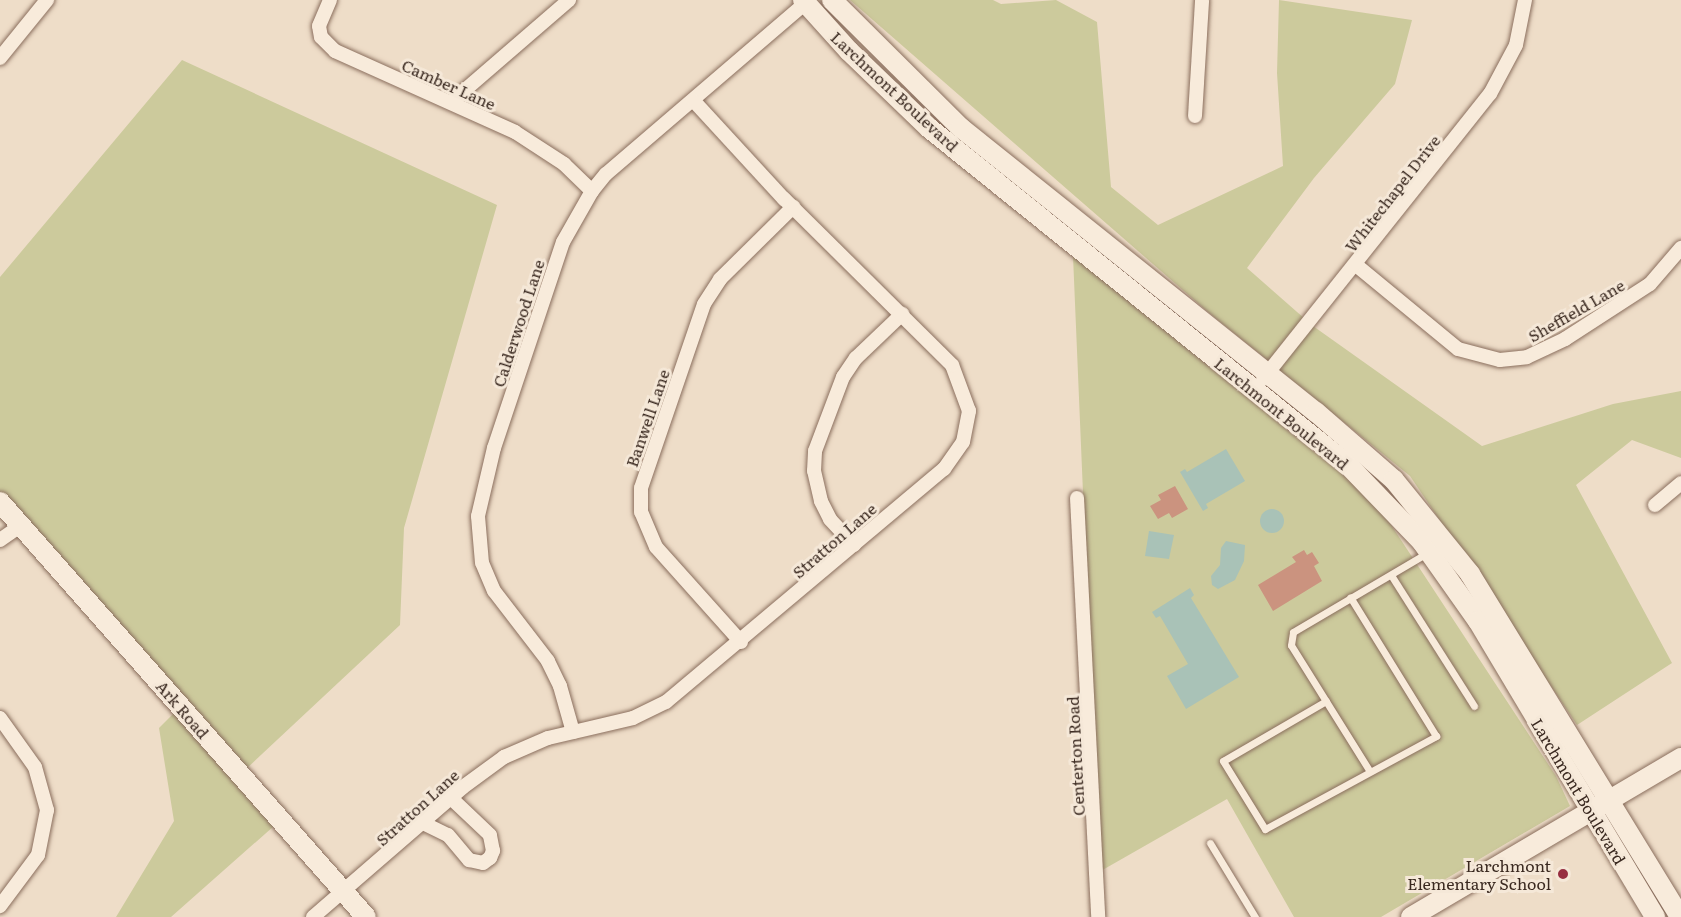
<!DOCTYPE html>
<style>
body{margin:0}
#map{position:relative;width:1681px;height:917px;overflow:hidden;background:#eeddc8;font-family:Literata,serif}
div>[style]{position:absolute}
.green>*{inset:0;background:#ccca9c}
.water>*{inset:0;background:#a9c2b7}
.round{border-radius:50%}
.building>*{inset:0;background:#cb937f}
.roads{filter:drop-shadow(0 0 2px #8a6e5d) drop-shadow(0 0 2px #8a6e5d)}
.lane>*{height:7px;margin:-3.5px;padding:0 3.5px;transform-origin:3.5px;border-radius:3.5px;background:#f8ebdb}
.street>*{height:14px;margin:-7px;padding:0 7px;transform-origin:7px;border-radius:7px;background:#f8ebdb}
.secondary>*{height:20px;margin:-10px;padding:0 10px;transform-origin:10px;border-radius:10px;background:#f8ebdb}
.dots>*{width:16px;height:16px;translate:-50% -50%;box-sizing:border-box;border:3px solid #f5e8d8;border-radius:50%}
span{translate:-50% -50%;white-space:nowrap;text-align:center;line-height:1.15;-webkit-text-stroke:6px #f5e8d8;paint-order:stroke}
.street-label{font-size:16px;color:#3a2920}
.poi-label{font-size:16px;color:#3a2920}
.right{translate:-100% -50%;text-align:right}
</style>
<div id="map">
<div class="green">
<i style="clip-path:polygon(850px 0,993px 0,1001px 4px,1056px 0,1097px 22px,1111px 187px,1158px 225px,1283px 166px,1277px 73px,1279px 0,1412px 20px,1395px 84px,1314px 178px,1247px 268px,1313px 326px,1482px 446px,1613px 404px,1681px 391px,1681px 458px,1632px 440px,1576px 485px,1672px 663px,1577px 725px,1410px 476px,1208px 312px)"></i>
<i style="clip-path:polygon(182px 60px,497px 205px,404px 528px,400px 625px,245px 770px,283px 818px,171px 917px,116px 917px,174px 821px,159px 728px,180px 707px,0 496px,0 277px)"></i>
<i style="clip-path:polygon(1073px 256px,1376px 502px,1556px 776px,1570px 806px,1381px 917px,1294px 917px,1227px 799px,1099px 872px)"></i>
</div>
<div class="water">
<i style="clip-path:polygon(1226px 449px,1245px 481px,1206px 504px,1208px 508px,1203px 511px,1180px 472px,1185px 469px,1187px 472px)"></i>
<i class="round" style="left:1260px;top:509px;width:24px;height:24px"></i>
<i style="clip-path:polygon(1149px 531px,1174px 535px,1169px 559px,1145px 556px)"></i>
<i style="clip-path:polygon(1226px 541px,1245px 545px,1244px 561px,1235px 580px,1218px 589px,1212px 585px,1211px 576px,1220px 565px,1221px 548px)"></i>
<i style="clip-path:polygon(1190px 588px,1194px 595px,1191px 598px,1239px 677px,1186px 709px,1167px 676px,1188px 664px,1160px 616px,1156px 618px,1152px 612px)"></i>
</div>
<div class="building">
<i style="clip-path:polygon(1175px 486px,1188px 509px,1172px 518px,1169px 513px,1158px 519px,1150px 506px,1161px 500px,1158px 495px)"></i>
<i style="clip-path:polygon(1304px 550px,1307px 555px,1312px 552px,1319px 563px,1314px 566px,1322px 581px,1273px 611px,1258px 585px,1296px 562px,1292px 557px)"></i>
</div>
<div class="roads">
<div class="lane">
<i style="left:1391px;top:575px;width:155px;rotate:57.6deg"></i>
<i style="left:1326px;top:701px;width:119px;rotate:149.8deg"></i>
<i style="left:1223px;top:761px;width:80px;rotate:58.3deg"></i>
<i style="left:1265px;top:829px;width:195px;rotate:-28.5deg"></i>
<i style="left:1436px;top:736px;width:163px;rotate:-121.7deg"></i>
<i style="left:1369px;top:770px;width:147px;rotate:-122deg"></i>
<i style="left:1291px;top:645px;width:13px;rotate:-81deg"></i>
<i style="left:1293px;top:632px;width:156px;rotate:-30.5deg"></i>
<i style="left:1210px;top:843px;width:87px;rotate:58.7deg"></i>
</div>
<div class="street">
<i style="left:330px;top:0;width:28px;rotate:113deg"></i>
<i style="left:319px;top:26px;width:11px;rotate:80deg"></i>
<i style="left:321px;top:37px;width:20px;rotate:45deg"></i>
<i style="left:335px;top:51px;width:197px;rotate:24.2deg"></i>
<i style="left:515px;top:132px;width:59px;rotate:33.1deg"></i>
<i style="left:564px;top:164px;width:39px;rotate:44deg"></i>
<i style="left:0;top:58px;width:75px;rotate:-51deg"></i>
<i style="left:451px;top:102px;width:156px;rotate:-40.8deg"></i>
<i style="left:1195px;top:116px;width:116px;rotate:-86.5deg"></i>
<i style="left:1356px;top:265px;width:132px;rotate:39.5deg"></i>
<i style="left:1458px;top:349px;width:43px;rotate:14.7deg"></i>
<i style="left:1500px;top:360px;width:27px;rotate:-6deg"></i>
<i style="left:1527px;top:357px;width:42px;rotate:-25.3deg"></i>
<i style="left:1565px;top:339px;width:101px;rotate:-32.9deg"></i>
<i style="left:1650px;top:284px;width:48px;rotate:-49.3deg"></i>
<i style="left:1263px;top:379px;width:364px;rotate:-51.5deg"></i>
<i style="left:1490px;top:94px;width:55px;rotate:-62deg"></i>
<i style="left:1516px;top:45px;width:46px;rotate:-78.7deg"></i>
<i style="left:1077px;top:498px;width:420px;rotate:87.1deg"></i>
<i style="left:1655px;top:505px;width:34px;rotate:-40deg"></i>
<i style="left:0;top:540px;width:24px;rotate:-35deg"></i>
<i style="left:854px;top:545px;width:35px;rotate:-133deg"></i>
<i style="left:830px;top:519px;width:20px;rotate:-117deg"></i>
<i style="left:821px;top:501px;width:31px;rotate:-103deg"></i>
<i style="left:814px;top:471px;width:20px;rotate:-87deg"></i>
<i style="left:815px;top:451px;width:79px;rotate:-69.3deg"></i>
<i style="left:843px;top:377px;width:23px;rotate:-56deg"></i>
<i style="left:856px;top:358px;width:64px;rotate:-43.7deg"></i>
<i style="left:741px;top:642px;width:127px;rotate:-131.8deg"></i>
<i style="left:656px;top:547px;width:38px;rotate:-113deg"></i>
<i style="left:641px;top:512px;width:24px;rotate:-90deg"></i>
<i style="left:641px;top:488px;width:194px;rotate:-71.1deg"></i>
<i style="left:704px;top:304px;width:30px;rotate:-57deg"></i>
<i style="left:720px;top:279px;width:103px;rotate:-44.6deg"></i>
<i style="left:0;top:718px;width:60px;rotate:54.5deg"></i>
<i style="left:35px;top:767px;width:45px;rotate:74.4deg"></i>
<i style="left:47px;top:810px;width:46px;rotate:101.3deg"></i>
<i style="left:38px;top:855px;width:64px;rotate:126.7deg"></i>
<i style="left:573px;top:732px;width:48px;rotate:-105.8deg"></i>
<i style="left:560px;top:686px;width:28px;rotate:-116deg"></i>
<i style="left:548px;top:661px;width:88px;rotate:-127.6deg"></i>
<i style="left:494px;top:591px;width:30px;rotate:-113deg"></i>
<i style="left:482px;top:563px;width:47px;rotate:-94.9deg"></i>
<i style="left:478px;top:516px;width:70px;rotate:-76.8deg"></i>
<i style="left:494px;top:448px;width:217px;rotate:-71.5deg"></i>
<i style="left:563px;top:242px;width:59px;rotate:-60.4deg"></i>
<i style="left:592px;top:191px;width:22px;rotate:-51deg"></i>
<i style="left:606px;top:174px;width:267px;rotate:-40.6deg"></i>
<i style="left:425px;top:824px;width:25px;rotate:26deg"></i>
<i style="left:448px;top:835px;width:33px;rotate:50deg"></i>
<i style="left:469px;top:860px;width:14px;rotate:12deg"></i>
<i style="left:483px;top:863px;width:9px;rotate:-36deg"></i>
<i style="left:490px;top:858px;width:8px;rotate:-67deg"></i>
<i style="left:493px;top:851px;width:16px;rotate:-101deg"></i>
<i style="left:490px;top:835px;width:54px;rotate:-136.5deg"></i>
<i style="left:313px;top:917px;width:198px;rotate:-40.9deg"></i>
<i style="left:463px;top:787px;width:51px;rotate:-36.2deg"></i>
<i style="left:504px;top:757px;width:48px;rotate:-23.4deg"></i>
<i style="left:548px;top:738px;width:87px;rotate:-13.2deg"></i>
<i style="left:633px;top:718px;width:37px;rotate:-26deg"></i>
<i style="left:666px;top:702px;width:363px;rotate:-40deg"></i>
<i style="left:944px;top:469px;width:33px;rotate:-55deg"></i>
<i style="left:963px;top:442px;width:32px;rotate:-79deg"></i>
<i style="left:969px;top:411px;width:49px;rotate:-110.3deg"></i>
<i style="left:952px;top:365px;width:236px;rotate:-135.3deg"></i>
<i style="left:784px;top:199px;width:134px;rotate:-132.6deg"></i>
</div>
<div class="secondary">
<i style="left:803px;top:0;width:69px;rotate:48deg"></i>
<i style="left:849px;top:51px;width:111px;rotate:43.9deg"></i>
<i style="left:929px;top:128px;width:538px;rotate:38.81deg"></i>
<i style="left:1348px;top:465px;width:107px;rotate:46.1deg"></i>
<i style="left:1422px;top:542px;width:97px;rotate:54.7deg"></i>
<i style="left:1478px;top:621px;width:345px;rotate:59.1deg"></i>
<i style="left:832px;top:0;width:182px;rotate:44.8deg"></i>
<i style="left:961px;top:128px;width:455px;rotate:38.7deg"></i>
<i style="left:1316px;top:412px;width:103px;rotate:41.1deg"></i>
<i style="left:1394px;top:480px;width:121px;rotate:51deg"></i>
<i style="left:1470px;top:574px;width:402px;rotate:58.5deg"></i>
<i style="left:0;top:502px;width:553px;rotate:48.59deg"></i>
<i style="left:1411px;top:917px;width:313px;rotate:-30.5deg"></i>
</div>
</div>
<div class="dots">
<i style="left:1563px;top:874px;background:#972e40"></i>
</div>
<div class="street-label">
<span style="left:449px;top:84px;rotate:24deg">Camber Lane</span>
<span style="left:895px;top:91px;rotate:43deg">Larchmont Boulevard</span>
<span style="left:1392px;top:193px;rotate:-52deg">Whitechapel Drive</span>
<span style="left:1576px;top:310px;rotate:-30deg">Sheffield Lane</span>
<span style="left:518px;top:323px;rotate:-72deg">Calderwood Lane</span>
<span style="left:1282px;top:413px;rotate:39deg">Larchmont Boulevard</span>
<span style="left:647px;top:418px;rotate:-71deg">Banwell Lane</span>
<span style="left:834px;top:540px;rotate:-41deg">Stratton Lane</span>
<span style="left:183px;top:709px;rotate:49deg">Ark Road</span>
<span style="left:1075px;top:756px;rotate:-93deg">Centerton Road</span>
<span style="left:1579px;top:791px;rotate:59deg">Larchmont Boulevard</span>
<span style="left:417px;top:807px;rotate:-42deg">Stratton Lane</span>
</div>
<div class="poi-label">
<span class="right" style="left:1551px;top:874px">Larchmont<br>Elementary School</span>
</div>
</div>
